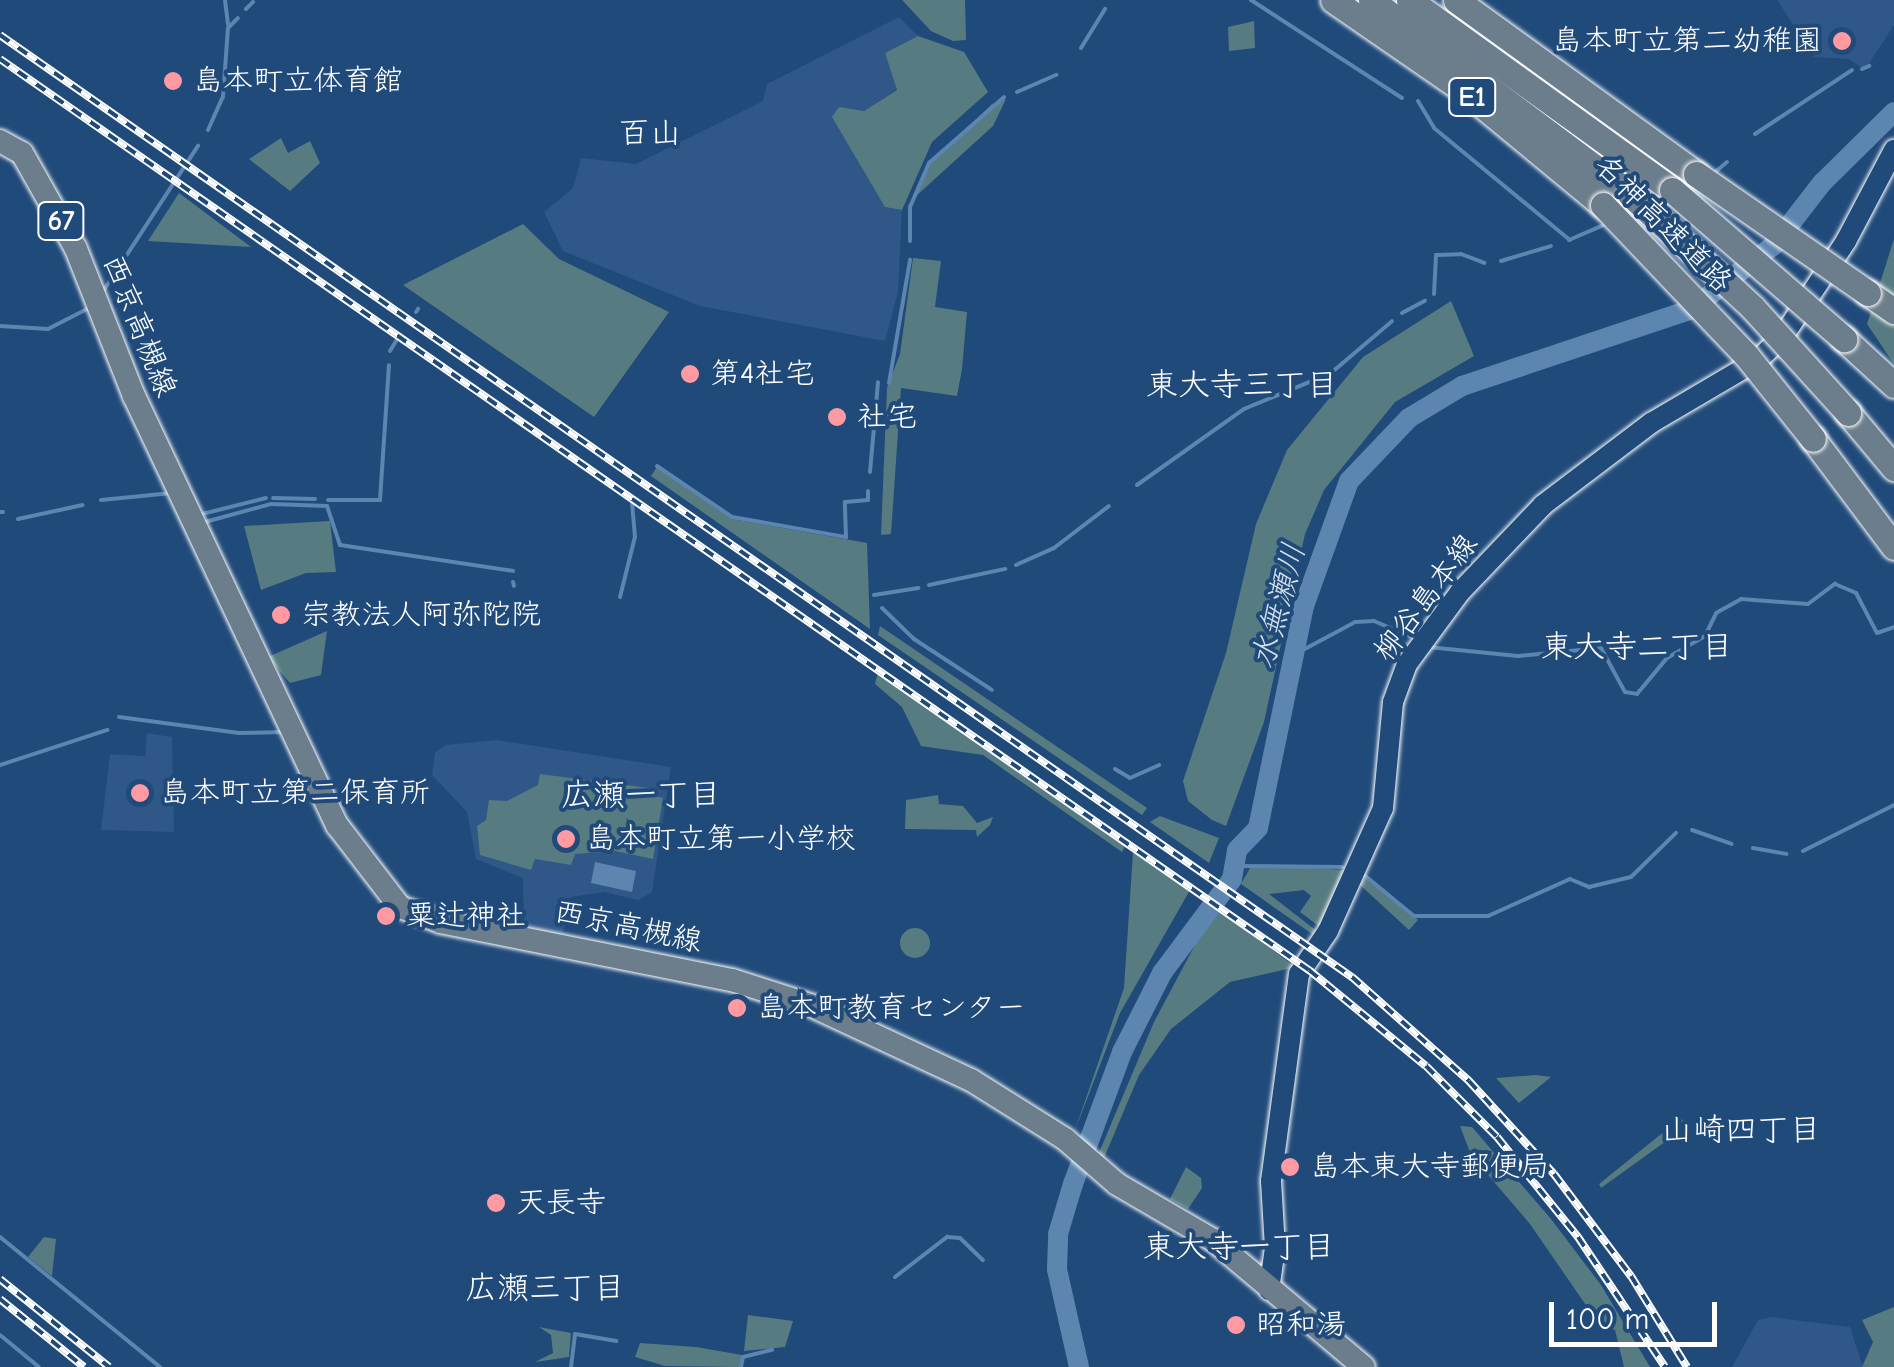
<!DOCTYPE html>
<meta charset="utf-8">
<style>
body{margin:0}
#map{position:relative;width:1894px;height:1367px;overflow:hidden;background:#1f4a7a;font-family:"Comic Neue","Klee One",sans-serif}
div>[style]{position:absolute}
.built>*{inset:0;background:#2f5787}
.green>*{inset:0;background:#567c82}
.round{border-radius:50%}
.water>*{inset:0;background:#5c85af}
.stream>*{height:4px;margin:-2px;padding:0 2px;transform-origin:2px;border-radius:2px;background:#5c85af}
.river>*{height:20px;margin:-10px;padding:0 10px;transform-origin:10px;border-radius:10px;background:#5c85af}
.roads{filter:drop-shadow(0 0 2px #fff) drop-shadow(0 0 2px #fff)}
.secondary>*{height:20px;margin:-10px;padding:0 10px;transform-origin:10px;border-radius:10px;background:#1f4a7a}
.primary>*{height:22px;margin:-11px;padding:0 11px;transform-origin:11px;border-radius:11px;background:#6c7d8c}
.motorway>*{height:25px;margin:-12.5px;padding:0 12.5px;transform-origin:12.5px;border-radius:12.5px;background:#6c7d8c}
.rail>*{height:8px;margin-top:-4px;transform-origin:0;background:repeating-linear-gradient(90deg,#1f4a7a 0 11px,#fff 0 22px);box-sizing:border-box;border-block:2px solid #fff}
.bridges{filter:drop-shadow(0 0 2px #fff) drop-shadow(0 0 2px #fff)}
.motorway-bridge>*{height:25px;margin:-12.5px;padding:0 12.5px;transform-origin:12.5px;border-radius:12.5px;background:#6c7d8c}
.dots>*{width:28px;height:28px;translate:-50% -50%;box-sizing:border-box;border:5px solid #1f4a7a;border-radius:50%}
span{translate:-50% -50%;white-space:nowrap;text-align:center;line-height:1.15;-webkit-text-stroke:8px #1f4a7a;paint-order:stroke}
.shield-label span{padding:2px 8px;background:#1f4a7a;border:2px solid;border-radius:8px;-webkit-text-stroke-width:0}
.shield-label{font-size:28px;color:#fff;font-weight:700}
.poi-label{font-size:30px;color:#fff}
.right{translate:-100% -50%;text-align:right}
.left{translate:0 -50%;text-align:left}
.street-label{font-size:30px;color:#fff}
.neighbourhood-label{font-size:32px;color:#fff}
.water-label{font-size:32px;color:#d6e0eb;font-style:italic}
.scale{position:absolute;left:1549px;top:1302px;width:168px;height:45px;box-sizing:border-box;border:5px solid #fff;border-top:0;padding-left:12px;font-size:30px;line-height:35px;white-space:nowrap;color:#fff;-webkit-text-stroke:8px #1f4a7a;paint-order:stroke}
</style>
<div id="map">
<div class="built">
<i style="clip-path:polygon(1777px 0,1894px 0,1894px 25px,1865px 70px,1849px 59px,1814px 57px)"></i>
<i style="clip-path:polygon(899px 17px,918px 36px,885px 53px,897px 89px,864px 111px,839px 108px,885px 207px,902px 210px,898px 292px,885px 341px,700px 306px,563px 251px,544px 212px,573px 188px,581px 158px,636px 164px,763px 101px,767px 84px)"></i>
<i style="clip-path:polygon(147px 733px,172px 737px,174px 832px,101px 830px,110px 754px,145px 756px)"></i>
<i style="clip-path:polygon(496px 740px,671px 767px,652px 892px,638px 900px,604px 892px,571px 897px,562px 938px,524px 928px,523px 878px,476px 859px,467px 812px,432px 775px,435px 752px,446px 745px)"></i>
<i style="clip-path:polygon(1771px 1317px,1850px 1327px,1863px 1367px,1732px 1367px,1758px 1320px)"></i>
</div>
<div class="green">
<i style="clip-path:polygon(965px 0,966px 40px,953px 41px,931px 31px,902px 0)"></i>
<i style="clip-path:polygon(1254px 21px,1255px 48px,1229px 51px,1228px 27px)"></i>
<i style="clip-path:polygon(918px 36px,964px 52px,988px 92px,932px 142px,902px 210px,885px 207px,832px 117px,839px 107px,864px 111px,897px 90px,885px 53px)"></i>
<i style="clip-path:polygon(1006px 99px,993px 126px,915px 197px,930px 164px,992px 104px)"></i>
<i style="clip-path:polygon(281px 138px,288px 153px,310px 141px,320px 163px,290px 191px,249px 159px)"></i>
<i style="clip-path:polygon(179px 193px,251px 247px,148px 241px)"></i>
<i style="clip-path:polygon(523px 224px,559px 259px,669px 312px,594px 417px,403px 285px)"></i>
<i style="clip-path:polygon(1894px 239px,1894px 364px,1867px 324px)"></i>
<i style="clip-path:polygon(913px 258px,941px 261px,935px 307px,967px 312px,962px 369px,957px 396px,901px 388px,891px 534px,881px 535px,887px 388px,900px 354px)"></i>
<i style="clip-path:polygon(1451px 301px,1474px 356px,1395px 402px,1324px 490px,1305px 534px,1264px 722px,1226px 826px,1212px 820px,1188px 801px,1183px 781px,1226px 653px,1256px 524px,1287px 450px,1363px 357px)"></i>
<i style="clip-path:polygon(657px 467px,732px 519px,867px 543px,870px 629px,651px 476px)"></i>
<i style="clip-path:polygon(330px 521px,336px 572px,306px 573px,261px 590px,244px 526px)"></i>
<i style="clip-path:polygon(880px 626px,1147px 808px,1142px 815px,878px 635px)"></i>
<i style="clip-path:polygon(327px 631px,321px 675px,290px 683px,268px 657px)"></i>
<i style="clip-path:polygon(878px 672px,1125px 846px,1122px 852px,983px 755px,921px 746px,902px 707px,875px 684px)"></i>
<i style="clip-path:polygon(540px 774px,649px 788px,649px 795px,663px 798px,653px 859px,615px 851px,575px 854px,571px 865px,535px 859px,531px 870px,480px 855px,477px 826px,486px 820px,489px 800px,507px 801px,538px 785px)"></i>
<i style="clip-path:polygon(938px 795px,939px 804px,963px 806px,977px 823px,993px 817px,990px 825px,977px 837px,976px 830px,905px 829px,906px 800px)"></i>
<i style="clip-path:polygon(1160px 816px,1219px 838px,1209px 863px,1150px 822px)"></i>
<i style="clip-path:polygon(1133px 852px,1190px 890px,1120px 1013px,1074px 1133px,1124px 988px)"></i>
<i style="clip-path:polygon(1250px 868px,1298px 867px,1345px 870px,1320px 927px,1300px 912px,1311px 896px,1304px 890px,1269px 894px,1318px 932px,1315px 936px,1241px 884px)"></i>
<i style="clip-path:polygon(1365px 877px,1418px 920px,1409px 930px,1360px 885px)"></i>
<i style="clip-path:polygon(1220px 912px,1296px 967px,1230px 982px,1171px 1029px,1139px 1075px,1104px 1158px,1098px 1155px,1154px 1022px,1204px 928px)"></i>
<i class="round" style="left:900px;top:928px;width:30px;height:30px"></i>
<i style="clip-path:polygon(1536px 1075px,1551px 1077px,1519px 1103px,1496px 1078px)"></i>
<i style="clip-path:polygon(1681px 1118px,1687px 1126px,1601px 1188px,1599px 1184px)"></i>
<i style="clip-path:polygon(1460px 1126px,1472px 1127px,1551px 1219px,1601px 1285px,1650px 1367px,1624px 1367px,1615px 1330px,1601px 1327px,1530px 1224px,1471px 1155px)"></i>
<i style="clip-path:polygon(1186px 1167px,1201px 1178px,1202px 1188px,1188px 1209px,1170px 1199px)"></i>
<i style="clip-path:polygon(44px 1237px,56px 1239px,52px 1276px,28px 1257px)"></i>
<i style="clip-path:polygon(1894px 1307px,1894px 1367px,1862px 1367px,1873px 1342px,1862px 1320px)"></i>
<i style="clip-path:polygon(748px 1315px,793px 1321px,785px 1347px,744px 1351px)"></i>
<i style="clip-path:polygon(539px 1327px,571px 1333px,569px 1357px,535px 1362px,553px 1353px,551px 1335px)"></i>
<i style="clip-path:polygon(640px 1343px,696px 1347px,742px 1355px,739px 1367px,665px 1366px,635px 1357px)"></i>
</div>
<div class="water">
<i style="clip-path:polygon(595px 862px,636px 871px,632px 892px,591px 883px)"></i>
</div>
<div class="stream">
<i style="left:225px;top:0;width:25px;rotate:83deg"></i>
<i style="left:1251px;top:0;width:180px;rotate:33deg"></i>
<i style="left:246px;top:9px;width:10px;rotate:-45deg"></i>
<i style="left:1081px;top:48px;width:46px;rotate:-58.4deg"></i>
<i style="left:1862px;top:69px;width:8px;rotate:-23deg"></i>
<i style="left:1017px;top:92px;width:43px;rotate:-23.6deg"></i>
<i style="left:1418px;top:101px;width:31px;rotate:59deg"></i>
<i style="left:1434px;top:128px;width:176px;rotate:39.5deg"></i>
<i style="left:208px;top:130px;width:36px;rotate:-66deg"></i>
<i style="left:223px;top:97px;width:69px;rotate:-85.9deg"></i>
<i style="left:228px;top:28px;width:14px;rotate:-45deg"></i>
<i style="left:1755px;top:134px;width:116px;rotate:-33.4deg"></i>
<i style="left:1714px;top:173px;width:17px;rotate:-40deg"></i>
<i style="left:1569px;top:240px;width:40px;rotate:-23.4deg"></i>
<i style="left:910px;top:241px;width:34px;rotate:-90deg"></i>
<i style="left:910px;top:207px;width:48px;rotate:-66.6deg"></i>
<i style="left:929px;top:163px;width:100px;rotate:-41.3deg"></i>
<i style="left:1501px;top:261px;width:52px;rotate:-16.7deg"></i>
<i style="left:102px;top:293px;width:176px;rotate:-56.9deg"></i>
<i style="left:1434px;top:294px;width:39px;rotate:-87deg"></i>
<i style="left:1436px;top:255px;width:25px;rotate:-2deg"></i>
<i style="left:1461px;top:254px;width:25px;rotate:21deg"></i>
<i style="left:416px;top:312px;width:4px;rotate:-56deg"></i>
<i style="left:1402px;top:313px;width:26px;rotate:-28deg"></i>
<i style="left:0;top:326px;width:48px;rotate:3.6deg"></i>
<i style="left:48px;top:329px;width:46px;rotate:-27.1deg"></i>
<i style="left:390px;top:351px;width:12px;rotate:-59deg"></i>
<i style="left:889px;top:383px;width:125px;rotate:-80.3deg"></i>
<i style="left:657px;top:466px;width:91px;rotate:34.2deg"></i>
<i style="left:732px;top:517px;width:116px;rotate:10deg"></i>
<i style="left:846px;top:537px;width:35px;rotate:-92deg"></i>
<i style="left:845px;top:502px;width:23px;rotate:-5deg"></i>
<i style="left:868px;top:500px;width:9px;rotate:-90deg"></i>
<i style="left:870px;top:472px;width:90px;rotate:-84.9deg"></i>
<i style="left:1137px;top:485px;width:131px;rotate:-35.4deg"></i>
<i style="left:1244px;top:409px;width:94px;rotate:-22.5deg"></i>
<i style="left:1331px;top:373px;width:80px;rotate:-40.4deg"></i>
<i style="left:273px;top:498px;width:42px;rotate:1.4deg"></i>
<i style="left:101px;top:500px;width:71px;rotate:-5.6deg"></i>
<i style="left:328px;top:500px;width:52px"></i>
<i style="left:380px;top:500px;width:135px;rotate:-86.2deg"></i>
<i style="left:0;top:512px;width:3px"></i>
<i style="left:198px;top:515px;width:70px;rotate:-14deg"></i>
<i style="left:18px;top:519px;width:66px;rotate:-12.2deg"></i>
<i style="left:205px;top:522px;width:68px;rotate:-15.3deg"></i>
<i style="left:271px;top:504px;width:56px;rotate:2deg"></i>
<i style="left:327px;top:506px;width:41px;rotate:71.6deg"></i>
<i style="left:340px;top:545px;width:175px;rotate:8.5deg"></i>
<i style="left:1016px;top:565px;width:42px;rotate:-24.1deg"></i>
<i style="left:1054px;top:548px;width:69px;rotate:-37.4deg"></i>
<i style="left:513px;top:582px;width:4px;rotate:76deg"></i>
<i style="left:929px;top:585px;width:78px;rotate:-11.9deg"></i>
<i style="left:874px;top:595px;width:45px;rotate:-9deg"></i>
<i style="left:620px;top:597px;width:62px;rotate:-76deg"></i>
<i style="left:635px;top:537px;width:35px;rotate:-95deg"></i>
<i style="left:882px;top:608px;width:45px;rotate:44.1deg"></i>
<i style="left:914px;top:639px;width:93px;rotate:33.2deg"></i>
<i style="left:1428px;top:647px;width:90px;rotate:5.7deg"></i>
<i style="left:1518px;top:656px;width:83px;rotate:-5.5deg"></i>
<i style="left:1601px;top:648px;width:50px;rotate:61.4deg"></i>
<i style="left:1625px;top:692px;width:12px;rotate:9deg"></i>
<i style="left:1637px;top:694px;width:47px;rotate:-50.2deg"></i>
<i style="left:1667px;top:658px;width:44px;rotate:-30.1deg"></i>
<i style="left:1705px;top:636px;width:25px;rotate:-64deg"></i>
<i style="left:1716px;top:613px;width:29px;rotate:-29deg"></i>
<i style="left:1741px;top:599px;width:67px;rotate:4.3deg"></i>
<i style="left:1808px;top:604px;width:34px;rotate:-37deg"></i>
<i style="left:1835px;top:584px;width:23px;rotate:23deg"></i>
<i style="left:1856px;top:593px;width:45px;rotate:62.3deg"></i>
<i style="left:1877px;top:633px;width:18px;rotate:-19deg"></i>
<i style="left:1292px;top:670px;width:21px;rotate:-65deg"></i>
<i style="left:1301px;top:651px;width:61px;rotate:-28.2deg"></i>
<i style="left:1355px;top:622px;width:19px;rotate:-3deg"></i>
<i style="left:1374px;top:621px;width:46px;rotate:23.2deg"></i>
<i style="left:119px;top:717px;width:121px;rotate:7.6deg"></i>
<i style="left:239px;top:733px;width:46px;rotate:-1.2deg"></i>
<i style="left:0;top:765px;width:113px;rotate:-18.1deg"></i>
<i style="left:1115px;top:769px;width:17px;rotate:31deg"></i>
<i style="left:1130px;top:778px;width:32px;rotate:-24deg"></i>
<i style="left:1692px;top:830px;width:42px;rotate:19.3deg"></i>
<i style="left:1753px;top:848px;width:34px;rotate:10deg"></i>
<i style="left:1803px;top:851px;width:102px;rotate:-26.8deg"></i>
<i style="left:1235px;top:866px;width:107px;rotate:0.5deg"></i>
<i style="left:1363px;top:874px;width:66px;rotate:39.5deg"></i>
<i style="left:1414px;top:916px;width:74px"></i>
<i style="left:1488px;top:916px;width:90px;rotate:-24.3deg"></i>
<i style="left:1570px;top:879px;width:21px;rotate:23deg"></i>
<i style="left:1589px;top:887px;width:43px;rotate:-13.4deg"></i>
<i style="left:1631px;top:877px;width:63px;rotate:-44.4deg"></i>
<i style="left:0;top:1237px;width:206px;rotate:39.1deg"></i>
<i style="left:895px;top:1277px;width:66px;rotate:-37.6deg"></i>
<i style="left:947px;top:1237px;width:13px;rotate:4deg"></i>
<i style="left:960px;top:1238px;width:32px;rotate:44deg"></i>
<i style="left:0;top:1335px;width:50px;rotate:39.4deg"></i>
<i style="left:571px;top:1367px;width:33px;rotate:-83deg"></i>
<i style="left:575px;top:1334px;width:42px;rotate:9.7deg"></i>
<i style="left:741px;top:1367px;width:10px;rotate:-79deg"></i>
<i style="left:743px;top:1357px;width:30px;rotate:-14deg"></i>
</div>
<div class="river">
<i style="left:1079px;top:1367px;width:100px;rotate:-102.7deg"></i>
<i style="left:1057px;top:1269px;width:35px;rotate:-88deg"></i>
<i style="left:1058px;top:1234px;width:52px;rotate:-73.3deg"></i>
<i style="left:1073px;top:1184px;width:141px;rotate:-69.6deg"></i>
<i style="left:1122px;top:1052px;width:89px;rotate:-63.1deg"></i>
<i style="left:1162px;top:973px;width:117px;rotate:-53.3deg"></i>
<i style="left:1232px;top:879px;width:29px;rotate:-80deg"></i>
<i style="left:1237px;top:850px;width:30px;rotate:-46deg"></i>
<i style="left:1258px;top:828px;width:227px;rotate:-78.3deg"></i>
<i style="left:1304px;top:606px;width:133px;rotate:-70.2deg"></i>
<i style="left:1349px;top:481px;width:87px;rotate:-46.4deg"></i>
<i style="left:1409px;top:418px;width:62px;rotate:-31.1deg"></i>
<i style="left:1462px;top:386px;width:243px;rotate:-18.5deg"></i>
<i style="left:1692px;top:309px;width:104px;rotate:-38deg"></i>
<i style="left:1774px;top:245px;width:78px;rotate:-52.3deg"></i>
<i style="left:1822px;top:183px;width:101px;rotate:-44.6deg"></i>
</div>
<div class="roads">
<div class="secondary">
<i style="left:1269px;top:1290px;width:42px;rotate:-81.9deg"></i>
<i style="left:1275px;top:1248px;width:67px;rotate:-93.4deg"></i>
<i style="left:1271px;top:1181px;width:209px;rotate:-82.3deg"></i>
<i style="left:1299px;top:974px;width:52px;rotate:-56deg"></i>
<i style="left:1328px;top:931px;width:135px;rotate:-65.9deg"></i>
<i style="left:1383px;top:808px;width:106px;rotate:-84.6deg"></i>
<i style="left:1393px;top:702px;width:40px;rotate:-69.8deg"></i>
<i style="left:1407px;top:664px;width:89px;rotate:-53.6deg"></i>
<i style="left:1460px;top:592px;width:120px;rotate:-46.3deg"></i>
<i style="left:1543px;top:505px;width:136px;rotate:-37.2deg"></i>
<i style="left:1651px;top:423px;width:124px;rotate:-30.5deg"></i>
<i style="left:1758px;top:360px;width:36px;rotate:-44deg"></i>
<i style="left:1784px;top:335px;width:113px;rotate:-56.6deg"></i>
<i style="left:1846px;top:241px;width:103px;rotate:-62.2deg"></i>
</div>
<div class="primary">
<i style="left:0;top:141px;width:25px;rotate:29deg"></i>
<i style="left:22px;top:153px;width:110px;rotate:60.6deg"></i>
<i style="left:76px;top:249px;width:158px;rotate:68.5deg"></i>
<i style="left:134px;top:396px;width:475px;rotate:64.7deg"></i>
<i style="left:337px;top:825px;width:103px;rotate:52.5deg"></i>
<i style="left:400px;top:907px;width:44px;rotate:20.1deg"></i>
<i style="left:441px;top:922px;width:297px;rotate:11.3deg"></i>
<i style="left:732px;top:980px;width:82px;rotate:17.8deg"></i>
<i style="left:810px;top:1005px;width:178px;rotate:25deg"></i>
<i style="left:971px;top:1080px;width:111px;rotate:32.1deg"></i>
<i style="left:1065px;top:1139px;width:69px;rotate:40.9deg"></i>
<i style="left:1117px;top:1184px;width:111px;rotate:30.3deg"></i>
<i style="left:1213px;top:1240px;width:197px;rotate:40.1deg"></i>
</div>
<div class="motorway">
<i style="left:1333px;top:0;width:160px;rotate:34.6deg"></i>
<i style="left:1465px;top:91px;width:179px;rotate:39.6deg"></i>
<i style="left:1371px;top:0;width:324px;rotate:36.8deg"></i>
<i style="left:1409px;top:0;width:324px;rotate:35.8deg"></i>
<i style="left:1456px;top:0;width:296px;rotate:35.9deg"></i>
<i style="left:1868px;top:293px;width:32px;rotate:35deg"></i>
<i style="left:1844px;top:339px;width:68px;rotate:42.6deg"></i>
<i style="left:1848px;top:413px;width:72px;rotate:50.1deg"></i>
<i style="left:1813px;top:439px;width:135px;rotate:53.1deg"></i>
</div>
</div>
<div class="rail">
<i style="left:0;top:35px;width:1648px;rotate:34.87deg"></i>
<i style="left:1352px;top:977px;width:157px;rotate:41.6deg"></i>
<i style="left:1469px;top:1081px;width:126px;rotate:47.6deg"></i>
<i style="left:1554px;top:1174px;width:128px;rotate:53deg"></i>
<i style="left:1631px;top:1276px;width:107px;rotate:58.4deg"></i>
<i style="left:0;top:59px;width:1595px;rotate:34.84deg"></i>
<i style="left:1309px;top:970px;width:151px;rotate:39.4deg"></i>
<i style="left:1426px;top:1066px;width:100px;rotate:45deg"></i>
<i style="left:1497px;top:1137px;width:129px;rotate:51deg"></i>
<i style="left:1578px;top:1237px;width:156px;rotate:56.2deg"></i>
<i style="left:0;top:1279px;width:140px;rotate:38.9deg"></i>
<i style="left:0;top:1299px;width:108px;rotate:39deg"></i>
</div>
<div class="bridges">
<div class="motorway-bridge">
<i style="left:1696px;top:174px;width:209px;rotate:34.7deg"></i>
<i style="left:1672px;top:190px;width:228px;rotate:40.9deg"></i>
<i style="left:1630px;top:194px;width:166px;rotate:42.8deg"></i>
<i style="left:1752px;top:307px;width:143px;rotate:47.8deg"></i>
<i style="left:1603px;top:205px;width:207px;rotate:46.4deg"></i>
<i style="left:1746px;top:355px;width:107px;rotate:51.4deg"></i>
</div>
</div>
<div class="dots">
<i style="left:1842px;top:41px;background:#ff9aa2"></i>
<i style="left:173px;top:81px;background:#ff9aa2"></i>
<i style="left:690px;top:374px;background:#ff9aa2"></i>
<i style="left:837px;top:417px;background:#ff9aa2"></i>
<i style="left:281px;top:615px;background:#ff9aa2"></i>
<i style="left:140px;top:793px;background:#ff9aa2"></i>
<i style="left:566px;top:839px;background:#ff9aa2"></i>
<i style="left:386px;top:916px;background:#ff9aa2"></i>
<i style="left:737px;top:1008px;background:#ff9aa2"></i>
<i style="left:1290px;top:1167px;background:#ff9aa2"></i>
<i style="left:496px;top:1203px;background:#ff9aa2"></i>
<i style="left:1236px;top:1325px;background:#ff9aa2"></i>
</div>
<div class="shield-label">
<span style="left:1472px;top:97px">E1</span>
<span style="left:61px;top:221px">67</span>
</div>
<div class="poi-label">
<span class="right" style="left:1822px;top:41px">島本町立第二幼稚園</span>
<span class="left" style="left:193px;top:81px">島本町立体育館</span>
<span class="left" style="left:710px;top:374px">第4社宅</span>
<span class="left" style="left:857px;top:417px">社宅</span>
<span class="left" style="left:301px;top:615px">宗教法人阿弥陀院</span>
<span class="left" style="left:160px;top:793px">島本町立第二保育所</span>
<span class="left" style="left:586px;top:839px">島本町立第一小学校</span>
<span class="left" style="left:406px;top:916px">粟辻神社</span>
<span class="left" style="left:757px;top:1008px">島本町教育センター</span>
<span class="left" style="left:1310px;top:1167px">島本東大寺郵便局</span>
<span class="left" style="left:516px;top:1203px">天長寺</span>
<span class="left" style="left:1256px;top:1325px">昭和湯</span>
</div>
<div class="street-label">
<span style="left:1663px;top:224px;rotate:45deg">名神高速道路</span>
<span style="left:139px;top:326px;rotate:68deg">西京高槻線</span>
<span style="left:1426px;top:598px;rotate:-53deg">柳谷島本線</span>
<span style="left:628px;top:927px;rotate:12deg">西京高槻線</span>
</div>
<div class="neighbourhood-label">
<span style="left:650px;top:133px">百山</span>
<span style="left:1242px;top:385px">東大寺三丁目</span>
<span style="left:1637px;top:647px">東大寺二丁目</span>
<span style="left:641px;top:795px">広瀬一丁目</span>
<span style="left:1741px;top:1130px">山崎四丁目</span>
<span style="left:1239px;top:1247px">東大寺一丁目</span>
<span style="left:545px;top:1288px">広瀬三丁目</span>
</div>
<div class="water-label">
<span style="left:1279px;top:606px;rotate:-75deg">水無瀬川</span>
</div>
<div class="scale">100 m</div>
</div>
